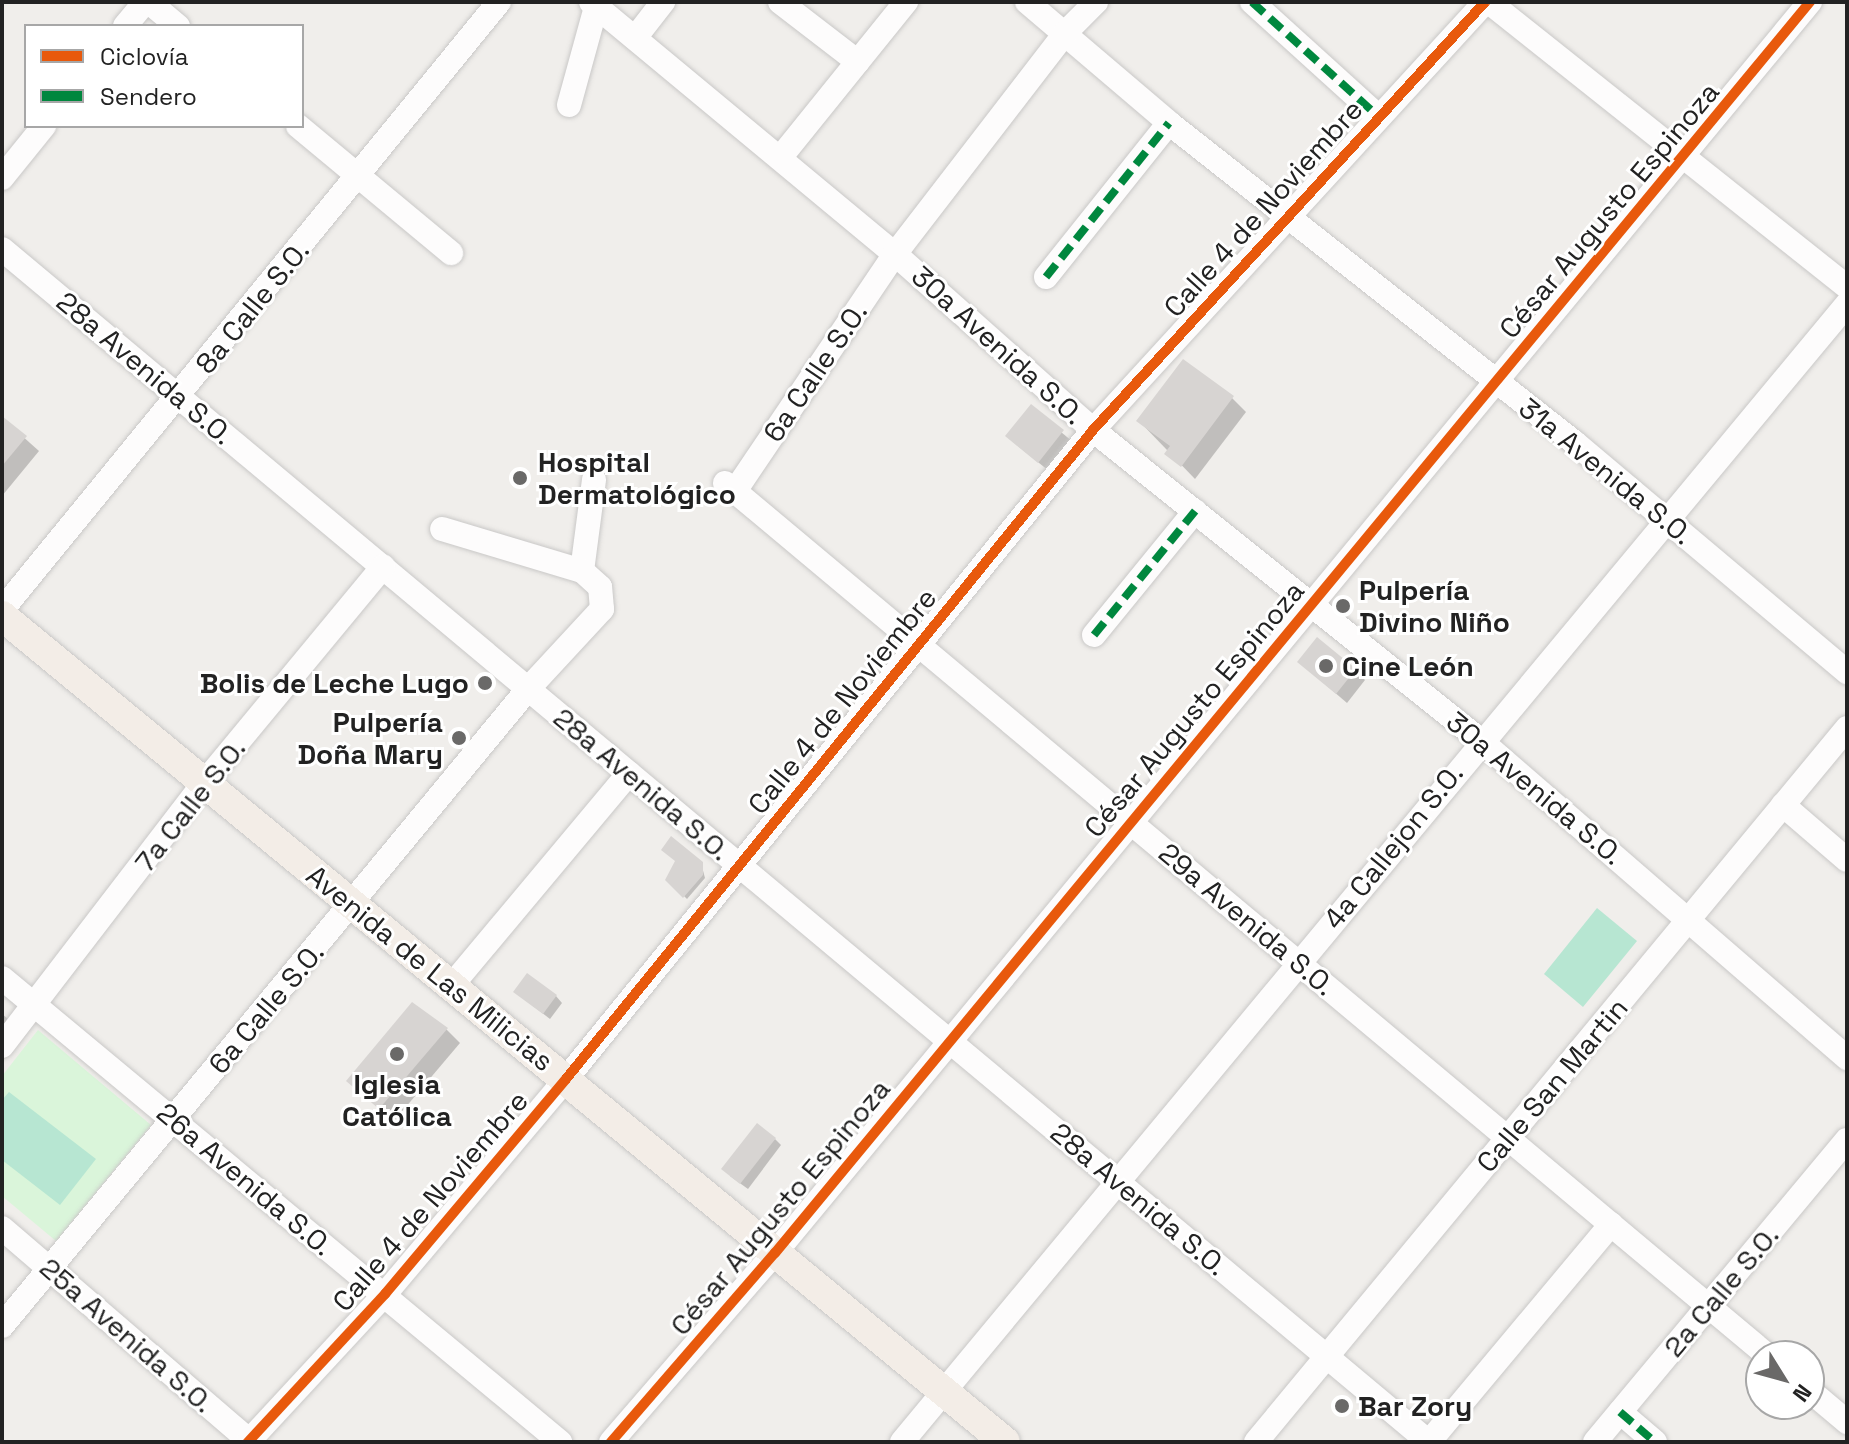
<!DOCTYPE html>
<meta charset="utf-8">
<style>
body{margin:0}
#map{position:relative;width:1849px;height:1444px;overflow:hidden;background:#f0eeeb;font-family:"Space Grotesk",sans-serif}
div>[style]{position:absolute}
.park>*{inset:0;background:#daf5da}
.pitch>*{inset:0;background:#b7e6d2}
.shadow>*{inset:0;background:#0003}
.building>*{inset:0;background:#d7d4d2}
.roads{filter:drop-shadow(0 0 2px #c9c8c7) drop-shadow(0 0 2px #c9c8c7)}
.minor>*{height:24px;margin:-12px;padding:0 12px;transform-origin:12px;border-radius:12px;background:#fdfcfc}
.major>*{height:30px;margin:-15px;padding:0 15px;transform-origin:15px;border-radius:15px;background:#f3ede7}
.quiet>*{height:8px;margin-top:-4px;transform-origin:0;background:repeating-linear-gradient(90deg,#00873e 0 16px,transparent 0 24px)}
.cycleway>*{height:10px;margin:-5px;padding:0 5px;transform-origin:5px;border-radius:5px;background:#e8590c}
.dots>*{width:22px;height:22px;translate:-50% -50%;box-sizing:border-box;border:4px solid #fff;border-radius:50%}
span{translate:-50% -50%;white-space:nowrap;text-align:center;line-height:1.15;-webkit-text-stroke:6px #fff;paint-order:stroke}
.street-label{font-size:28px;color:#222}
.poi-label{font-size:28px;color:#222;font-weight:700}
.left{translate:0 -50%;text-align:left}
.right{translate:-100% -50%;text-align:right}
.frame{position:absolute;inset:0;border:4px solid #222;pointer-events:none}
.legend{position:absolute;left:24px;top:24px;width:280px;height:104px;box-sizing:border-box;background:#fff;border:2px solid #a7a7a7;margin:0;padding:10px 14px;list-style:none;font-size:24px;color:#222}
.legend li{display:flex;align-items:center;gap:16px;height:40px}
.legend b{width:40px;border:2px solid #a7a7a7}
.north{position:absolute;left:1745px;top:1340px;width:80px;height:80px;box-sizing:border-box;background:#fff;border:2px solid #a7a7a7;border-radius:50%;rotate:127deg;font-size:22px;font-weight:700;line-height:32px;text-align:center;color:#222}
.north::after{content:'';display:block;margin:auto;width:28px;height:36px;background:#6a6968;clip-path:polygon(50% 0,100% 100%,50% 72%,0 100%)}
</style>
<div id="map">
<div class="park">
<i style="clip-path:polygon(38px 1030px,151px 1125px,56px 1241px,2px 1196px,2px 1076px)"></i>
</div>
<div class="pitch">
<i style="clip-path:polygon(1597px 908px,1637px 941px,1583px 1007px,1544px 974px)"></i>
<i style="clip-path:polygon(9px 1092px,96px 1159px,60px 1205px,2px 1160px,2px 1100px)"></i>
</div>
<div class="shadow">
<i style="clip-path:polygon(1232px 398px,1246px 412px,1195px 479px,1139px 421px)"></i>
<i style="clip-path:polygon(1031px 407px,1073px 442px,1049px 471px,1018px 446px)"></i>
<i style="clip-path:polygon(2px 418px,39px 451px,2px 496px)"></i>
<i style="clip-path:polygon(1299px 662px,1355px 670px,1365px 680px,1347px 703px)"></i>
<i style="clip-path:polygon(701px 863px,705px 878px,687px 899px,668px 880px)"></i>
<i style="clip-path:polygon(515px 992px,556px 996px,562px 1003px,550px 1019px)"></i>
<i style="clip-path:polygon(2px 1014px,8px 1019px,2px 1058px)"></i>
<i style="clip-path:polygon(446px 1029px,460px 1043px,394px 1121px,363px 1094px)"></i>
<i style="clip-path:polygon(775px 1139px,781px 1145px,748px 1189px,730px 1176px)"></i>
</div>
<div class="building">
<i style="clip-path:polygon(1183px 359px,1234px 396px,1181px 467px,1164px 454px,1170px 446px,1136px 421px)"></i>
<i style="clip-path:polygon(1031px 404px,1064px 430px,1038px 463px,1005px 436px)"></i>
<i style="clip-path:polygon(2px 416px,27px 436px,2px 466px)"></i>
<i style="clip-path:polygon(1317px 637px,1356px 669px,1336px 694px,1297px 662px)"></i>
<i style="clip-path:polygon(671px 836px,703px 862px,703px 875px,683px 898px,665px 880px,675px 861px,661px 850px)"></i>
<i style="clip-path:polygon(527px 973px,557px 995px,543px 1014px,513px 992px)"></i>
<i style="clip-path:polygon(412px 1002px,448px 1028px,379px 1109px,346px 1081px)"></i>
<i style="clip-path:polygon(757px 1123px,776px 1138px,740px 1184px,721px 1169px)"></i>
</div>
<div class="roads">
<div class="minor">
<i style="left:149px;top:2px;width:38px;rotate:40deg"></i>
<i style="left:591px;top:2px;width:395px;rotate:39.7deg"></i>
<i style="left:895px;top:254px;width:265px;rotate:41.6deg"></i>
<i style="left:1093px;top:430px;width:496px;rotate:38.7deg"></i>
<i style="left:1480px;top:740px;width:486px;rotate:40.9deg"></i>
<i style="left:780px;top:2px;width:98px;rotate:37.6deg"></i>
<i style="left:1027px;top:2px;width:187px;rotate:40.4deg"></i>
<i style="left:1169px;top:123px;width:517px;rotate:38.24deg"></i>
<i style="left:1575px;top:443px;width:356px;rotate:40.1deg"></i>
<i style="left:1252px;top:2px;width:171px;rotate:42.2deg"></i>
<i style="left:1489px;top:2px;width:458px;rotate:38.5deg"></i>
<i style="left:125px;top:26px;width:31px;rotate:-50deg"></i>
<i style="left:635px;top:38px;width:46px;rotate:-52.1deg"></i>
<i style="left:569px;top:105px;width:102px;rotate:-74.6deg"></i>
<i style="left:298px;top:126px;width:199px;rotate:39.7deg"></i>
<i style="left:780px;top:158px;width:201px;rotate:-51.1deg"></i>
<i style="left:2px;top:178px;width:67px;rotate:-51.1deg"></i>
<i style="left:2px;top:249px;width:1860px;rotate:39.9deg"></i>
<i style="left:1046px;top:277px;width:197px;rotate:-51.4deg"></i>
<i style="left:725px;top:483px;width:1360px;rotate:39.93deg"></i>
<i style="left:735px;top:491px;width:286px;rotate:-56deg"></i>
<i style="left:895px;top:254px;width:279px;rotate:-52.4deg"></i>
<i style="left:1065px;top:33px;width:44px;rotate:-45deg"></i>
<i style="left:582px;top:571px;width:92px;rotate:-82.5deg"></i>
<i style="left:2px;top:610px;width:785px;rotate:-50.74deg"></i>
<i style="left:1094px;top:635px;width:160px;rotate:-50.8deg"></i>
<i style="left:1783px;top:805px;width:84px;rotate:40.7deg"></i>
<i style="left:2px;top:978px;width:726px;rotate:39.74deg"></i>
<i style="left:452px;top:985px;width:276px;rotate:-50.1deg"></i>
<i style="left:2px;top:1046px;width:332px;rotate:-52.5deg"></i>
<i style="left:204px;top:783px;width:281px;rotate:-50.4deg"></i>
<i style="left:2px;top:1228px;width:328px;rotate:40.7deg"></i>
<i style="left:2px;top:1326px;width:826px;rotate:-50.45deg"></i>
<i style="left:528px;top:689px;width:109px;rotate:-47.2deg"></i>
<i style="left:602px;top:609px;width:22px;rotate:-95deg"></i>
<i style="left:600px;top:587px;width:24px;rotate:-138deg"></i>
<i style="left:582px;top:571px;width:146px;rotate:-163.3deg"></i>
<i style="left:1809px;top:1390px;width:50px;rotate:40.1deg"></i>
<i style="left:1620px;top:1412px;width:46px;rotate:40.6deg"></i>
<i style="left:248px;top:1442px;width:202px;rotate:-47.2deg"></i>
<i style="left:385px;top:1294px;width:281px;rotate:-49.9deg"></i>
<i style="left:566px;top:1079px;width:836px;rotate:-50.92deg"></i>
<i style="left:1093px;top:430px;width:580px;rotate:-47.51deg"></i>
<i style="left:611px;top:1442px;width:250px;rotate:-49.1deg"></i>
<i style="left:775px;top:1253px;width:1624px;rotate:-50.4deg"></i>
<i style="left:902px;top:1442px;width:1479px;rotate:-50.29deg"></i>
<i style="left:1256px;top:1442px;width:927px;rotate:-50.38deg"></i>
<i style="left:1429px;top:1442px;width:284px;rotate:-50.1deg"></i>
<i style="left:1595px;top:1442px;width:393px;rotate:-50.2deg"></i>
</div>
<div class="major">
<i style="left:2px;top:616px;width:1299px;rotate:39.47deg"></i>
</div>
</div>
<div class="quiet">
<i style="left:1252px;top:2px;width:171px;rotate:42.2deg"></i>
<i style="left:1046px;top:277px;width:197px;rotate:-51.4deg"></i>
<i style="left:1094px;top:635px;width:160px;rotate:-50.8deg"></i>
<i style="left:1620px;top:1412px;width:46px;rotate:40.6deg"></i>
</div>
<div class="cycleway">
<i style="left:248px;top:1442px;width:202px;rotate:-47.2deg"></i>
<i style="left:385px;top:1294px;width:281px;rotate:-49.9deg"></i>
<i style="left:566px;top:1079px;width:836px;rotate:-50.92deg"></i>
<i style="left:1093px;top:430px;width:580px;rotate:-47.51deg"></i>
<i style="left:611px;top:1442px;width:250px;rotate:-49.1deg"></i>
<i style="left:775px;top:1253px;width:1624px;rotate:-50.4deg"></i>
</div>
<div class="dots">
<i style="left:520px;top:478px;background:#6a6968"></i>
<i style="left:1343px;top:606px;background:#6a6968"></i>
<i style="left:1326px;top:666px;background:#6a6968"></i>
<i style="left:485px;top:683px;background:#6a6968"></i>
<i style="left:459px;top:738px;background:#6a6968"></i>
<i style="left:397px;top:1054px;background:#6a6968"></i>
<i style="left:1342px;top:1406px;background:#6a6968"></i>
</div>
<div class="street-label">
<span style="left:1263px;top:208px;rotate:-48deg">Calle 4 de Noviembre</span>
<span style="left:1609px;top:210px;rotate:-50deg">César Augusto Espinoza</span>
<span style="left:252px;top:307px;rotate:-51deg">8a Calle S.O.</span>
<span style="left:998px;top:345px;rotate:42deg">30a Avenida S.O.</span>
<span style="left:145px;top:368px;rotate:40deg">28a Avenida S.O.</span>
<span style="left:815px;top:372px;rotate:-56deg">6a Calle S.O.</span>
<span style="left:1606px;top:471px;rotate:39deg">31a Avenida S.O.</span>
<span style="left:842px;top:701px;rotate:-51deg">Calle 4 de Noviembre</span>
<span style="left:1194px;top:709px;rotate:-50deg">César Augusto Espinoza</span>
<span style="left:642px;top:784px;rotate:40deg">28a Avenida S.O.</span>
<span style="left:1535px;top:788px;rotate:40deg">30a Avenida S.O.</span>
<span style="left:190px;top:805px;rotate:-52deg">7a Calle S.O.</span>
<span style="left:1393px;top:846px;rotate:-51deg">4a Callejon S.O.</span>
<span style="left:1247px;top:919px;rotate:40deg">29a Avenida S.O.</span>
<span style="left:430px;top:968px;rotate:39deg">Avenida de Las Milicias</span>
<span style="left:266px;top:1008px;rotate:-50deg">6a Calle S.O.</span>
<span style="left:1552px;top:1085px;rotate:-50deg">Calle San Martin</span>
<span style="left:245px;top:1179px;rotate:40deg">26a Avenida S.O.</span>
<span style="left:1139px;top:1199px;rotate:40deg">28a Avenida S.O.</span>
<span style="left:430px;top:1201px;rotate:-49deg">Calle 4 de Noviembre</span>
<span style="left:780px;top:1207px;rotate:-50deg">César Augusto Espinoza</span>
<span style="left:1721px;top:1291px;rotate:-50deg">2a Calle S.O.</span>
<span style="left:127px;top:1335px;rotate:41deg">25a Avenida S.O.</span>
</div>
<div class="poi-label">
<span class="left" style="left:538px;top:478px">Hospital<br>Dermatológico</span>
<span class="left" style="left:1359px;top:606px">Pulpería<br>Divino Niño</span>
<span class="left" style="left:1342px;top:666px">Cine León</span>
<span class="right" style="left:469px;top:683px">Bolis de Leche Lugo</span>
<span class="right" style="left:443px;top:738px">Pulpería<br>Doña Mary</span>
<span style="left:397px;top:1100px">Iglesia<br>Católica</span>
<span class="left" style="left:1358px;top:1406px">Bar Zory</span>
</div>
<div class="frame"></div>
<ul class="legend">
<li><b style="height:10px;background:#e8590c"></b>Ciclovía</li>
<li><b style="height:10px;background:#00873e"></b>Sendero</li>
</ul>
<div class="north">N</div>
</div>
